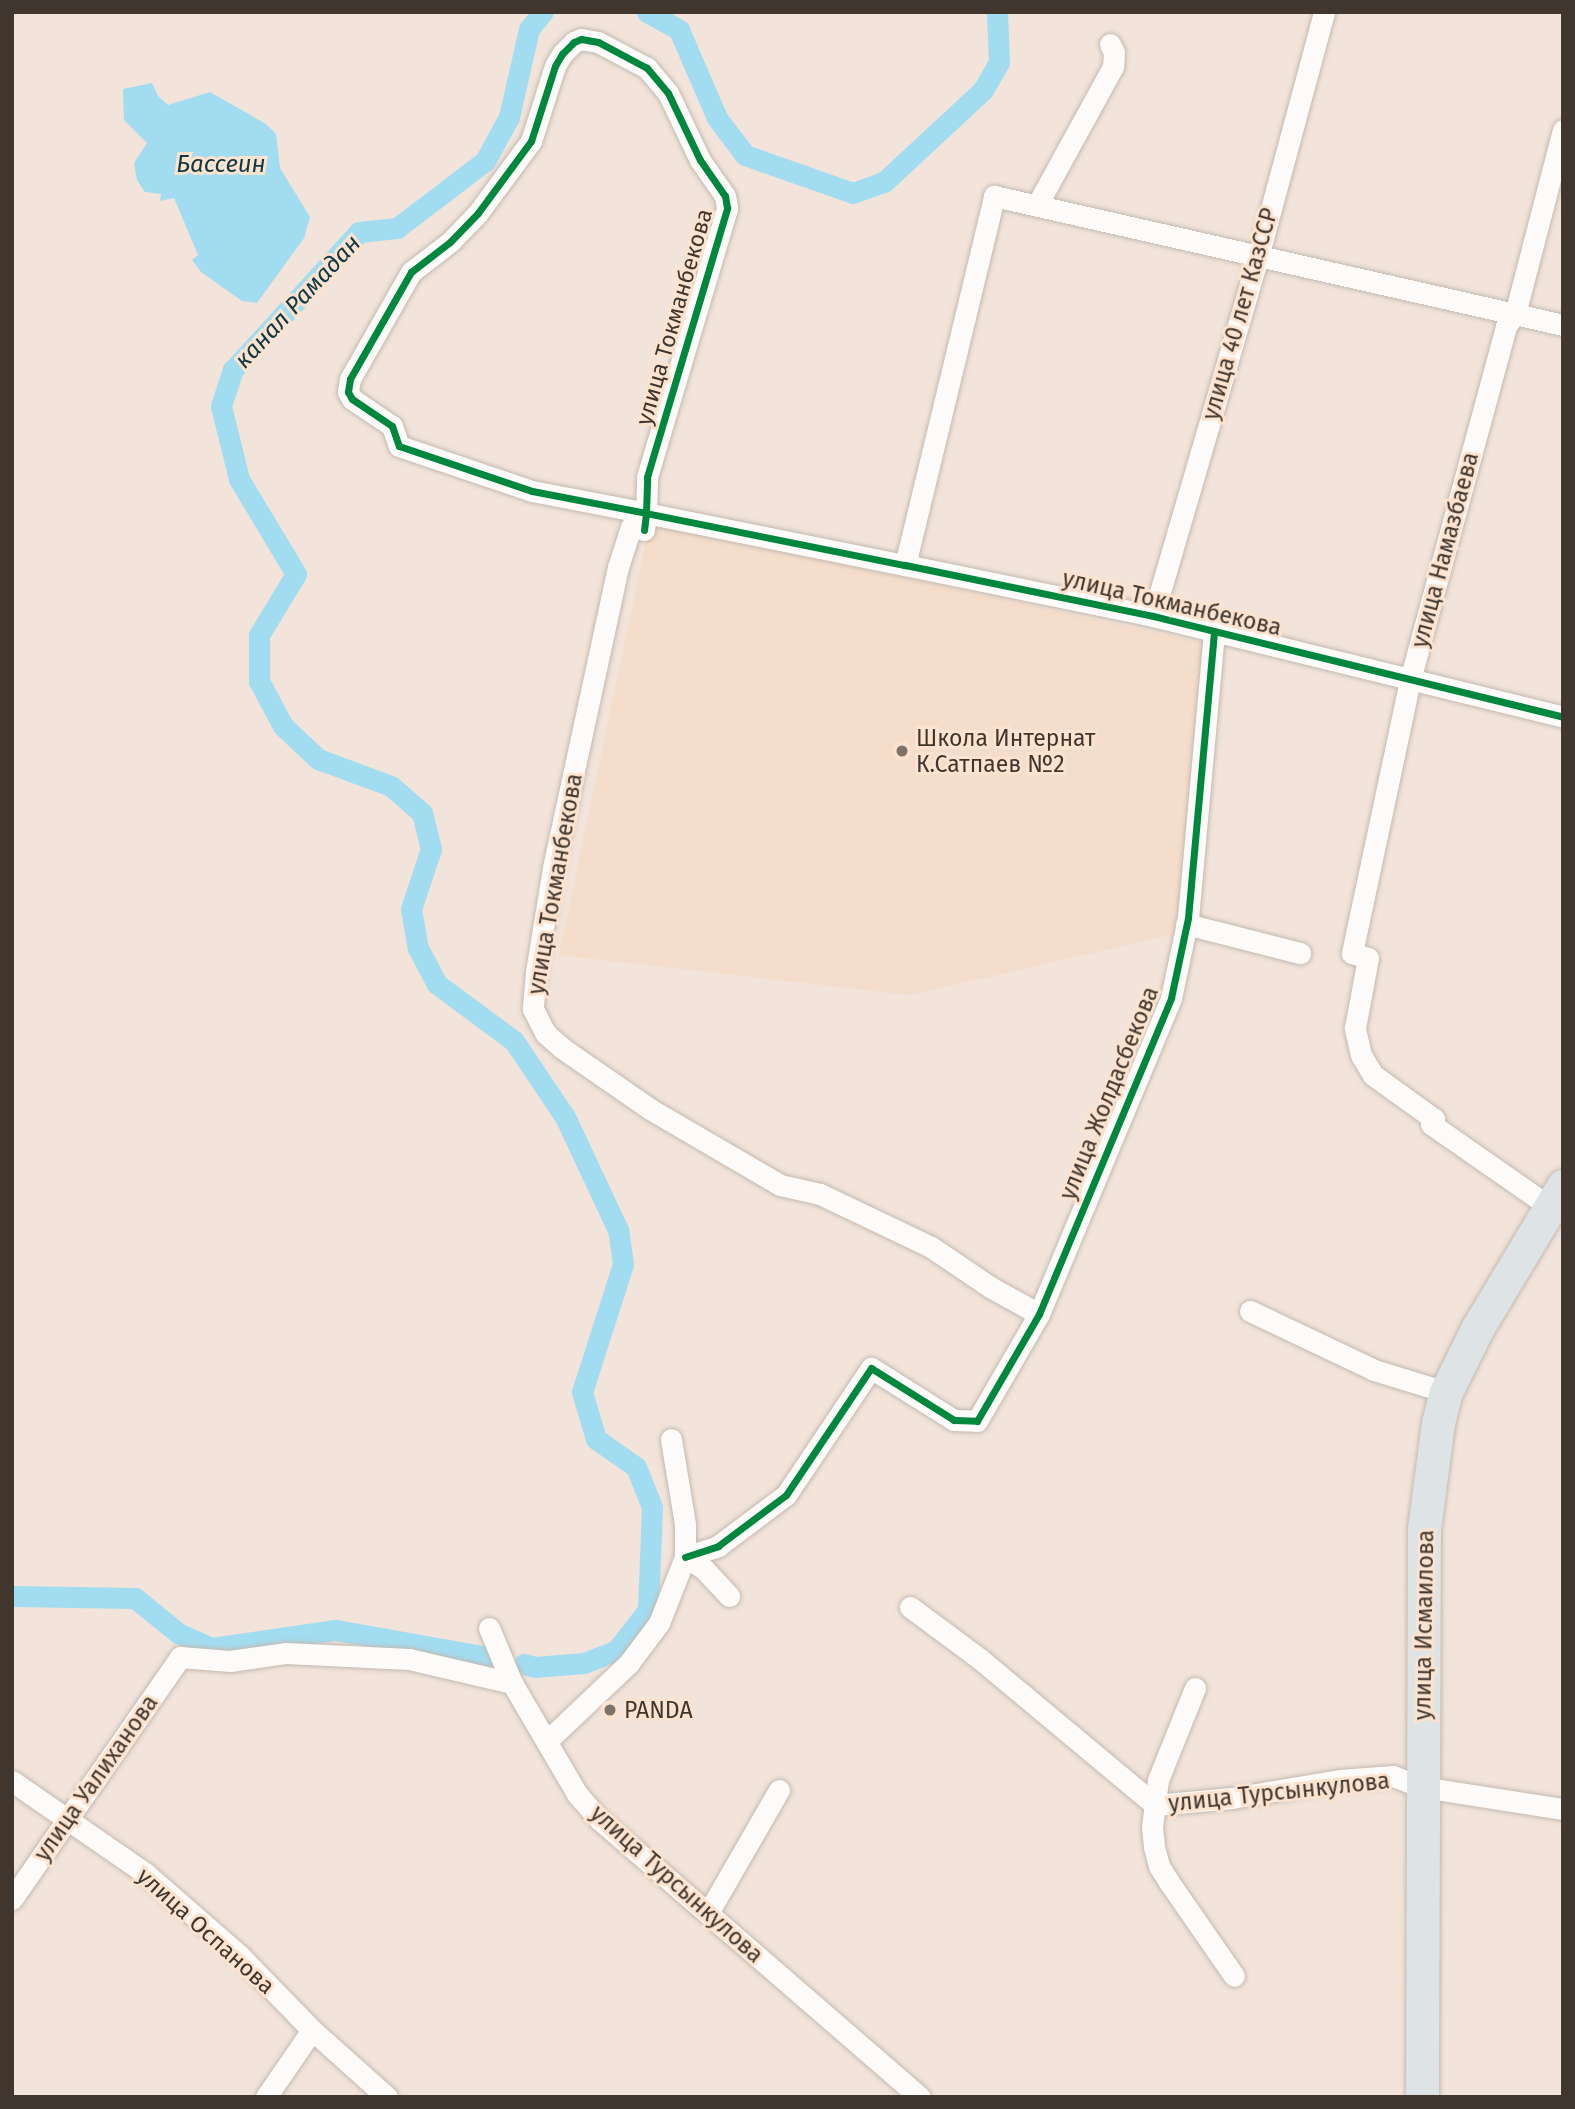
<!DOCTYPE html>
<meta charset="utf-8">
<style>
body{margin:0}
#map{position:relative;width:1575px;height:2109px;overflow:hidden;background:#f2e4da;font-family:"Fira Sans",sans-serif}
div>[style]{position:absolute}
.built>*{inset:0;background:#f5ddcb}
.water>*{inset:0;background:#a2dcf0}
.canal>*{height:21px;margin:-10.5px;padding:0 10.5px;transform-origin:10.5px;border-radius:10.5px;background:#a2dcf0}
.roads{filter:drop-shadow(0 0 2px #c4b9b1) drop-shadow(0 0 2px #c4b9b1)}
.street>*{height:21px;margin:-10.5px;padding:0 10.5px;transform-origin:10.5px;border-radius:10.5px;background:#fdfbf9}
.primary>*{height:33px;margin:-16.5px;padding:0 16.5px;transform-origin:16.5px;border-radius:16.5px;background:#dee3e5}
.cycleway>*{height:7px;margin:-3.5px;padding:0 3.5px;transform-origin:3.5px;border-radius:3.5px;background:#00873e}
.dots>*{width:19px;height:19px;translate:-50% -50%;box-sizing:border-box;border:4px solid #fce3cf;border-radius:50%}
span{translate:-50% -50%;white-space:nowrap;text-align:center;line-height:1.15;-webkit-text-stroke:6px #fce3cf;paint-order:stroke}
.street-label{font-size:23px;color:#40362e}
.poi-label{font-size:23px;color:#40362e}
.left{translate:0 -50%;text-align:left}
.water-label{font-size:24px;color:#0e3845;font-style:italic}
.frame{position:absolute;inset:0;border:14px solid #40362e;pointer-events:none}
</style>
<div id="map">
<div class="built">
<i style="clip-path:polygon(650px 522px,1213px 645px,1183px 932px,910px 995px,559px 955px)"></i>
</div>
<div class="water">
<i style="clip-path:polygon(152px 83px,158px 96px,168px 105px,210px 92px,266px 124px,276px 134px,280px 168px,310px 217px,304px 238px,257px 303px,242px 301px,201px 272px,192px 260px,198px 255px,174px 198px,160px 201px,161px 194px,145px 192px,137px 180px,134px 163px,147px 143px,124px 120px,123px 89px)"></i>
</div>
<div class="canal">
<i style="left:647px;top:12px;width:37px;rotate:29deg"></i>
<i style="left:679px;top:30px;width:96px;rotate:66.6deg"></i>
<i style="left:717px;top:118px;width:46px;rotate:52.9deg"></i>
<i style="left:745px;top:155px;width:114px;rotate:19.4deg"></i>
<i style="left:853px;top:193px;width:33px;rotate:-20deg"></i>
<i style="left:884px;top:182px;width:135px;rotate:-42.9deg"></i>
<i style="left:983px;top:90px;width:32px;rotate:-60deg"></i>
<i style="left:999px;top:62px;width:50px;rotate:-92.3deg"></i>
<i style="left:12px;top:1596px;width:123px;rotate:0.9deg"></i>
<i style="left:135px;top:1598px;width:55px;rotate:39.1deg"></i>
<i style="left:178px;top:1633px;width:37px;rotate:24deg"></i>
<i style="left:212px;top:1648px;width:125px;rotate:-8.3deg"></i>
<i style="left:336px;top:1630px;width:153px;rotate:10.1deg"></i>
<i style="left:524px;top:1664px;width:11px;rotate:15deg"></i>
<i style="left:535px;top:1667px;width:49px;rotate:-4.7deg"></i>
<i style="left:584px;top:1663px;width:34px;rotate:-21deg"></i>
<i style="left:616px;top:1651px;width:52px;rotate:-52deg"></i>
<i style="left:648px;top:1610px;width:103px;rotate:-87.8deg"></i>
<i style="left:652px;top:1507px;width:43px;rotate:-111.8deg"></i>
<i style="left:636px;top:1467px;width:49px;rotate:-145deg"></i>
<i style="left:596px;top:1439px;width:49px;rotate:-106.6deg"></i>
<i style="left:582px;top:1392px;width:134px;rotate:-72.2deg"></i>
<i style="left:623px;top:1264px;width:34px;rotate:-98deg"></i>
<i style="left:618px;top:1230px;width:125px;rotate:-115.1deg"></i>
<i style="left:565px;top:1117px;width:92px;rotate:-123.9deg"></i>
<i style="left:514px;top:1041px;width:96px;rotate:-143.5deg"></i>
<i style="left:437px;top:984px;width:40px;rotate:-118deg"></i>
<i style="left:418px;top:949px;width:41px;rotate:-99.9deg"></i>
<i style="left:411px;top:909px;width:63px;rotate:-71.6deg"></i>
<i style="left:431px;top:849px;width:37px;rotate:-104deg"></i>
<i style="left:422px;top:813px;width:41px;rotate:-138.9deg"></i>
<i style="left:391px;top:786px;width:78px;rotate:-159.7deg"></i>
<i style="left:318px;top:759px;width:48px;rotate:-136.7deg"></i>
<i style="left:283px;top:726px;width:51px;rotate:-118.1deg"></i>
<i style="left:259px;top:681px;width:46px;rotate:-90deg"></i>
<i style="left:259px;top:635px;width:71px;rotate:-58.8deg"></i>
<i style="left:296px;top:574px;width:111px;rotate:-121deg"></i>
<i style="left:239px;top:479px;width:75px;rotate:-103.9deg"></i>
<i style="left:221px;top:406px;width:38px;rotate:-72deg"></i>
<i style="left:233px;top:370px;width:187px;rotate:-47.6deg"></i>
<i style="left:359px;top:232px;width:38px;rotate:-6deg"></i>
<i style="left:397px;top:228px;width:111px;rotate:-37.3deg"></i>
<i style="left:485px;top:161px;width:50px;rotate:-61.4deg"></i>
<i style="left:509px;top:117px;width:90px;rotate:-77.2deg"></i>
<i style="left:529px;top:29px;width:22px;rotate:-51deg"></i>
</div>
<div class="roads">
<div class="street">
<i style="left:1037px;top:205px;width:158px;rotate:-61.2deg"></i>
<i style="left:1113px;top:67px;width:15px;rotate:-86deg"></i>
<i style="left:1114px;top:52px;width:9px;rotate:-117deg"></i>
<i style="left:646px;top:514px;width:20px;rotate:139deg"></i>
<i style="left:631px;top:527px;width:42px;rotate:108deg"></i>
<i style="left:618px;top:567px;width:308px;rotate:102.2deg"></i>
<i style="left:553px;top:868px;width:105px;rotate:99.3deg"></i>
<i style="left:536px;top:972px;width:37px;rotate:95deg"></i>
<i style="left:533px;top:1009px;width:28px;rotate:63deg"></i>
<i style="left:546px;top:1034px;width:21px;rotate:41deg"></i>
<i style="left:562px;top:1048px;width:107px;rotate:34.7deg"></i>
<i style="left:650px;top:1109px;width:151px;rotate:30.3deg"></i>
<i style="left:780px;top:1185px;width:41px;rotate:12.7deg"></i>
<i style="left:820px;top:1194px;width:123px;rotate:25.5deg"></i>
<i style="left:931px;top:1247px;width:71px;rotate:34.1deg"></i>
<i style="left:990px;top:1287px;width:56px;rotate:28.9deg"></i>
<i style="left:644px;top:530px;width:17px;rotate:-83deg"></i>
<i style="left:646px;top:513px;width:36px;rotate:-88deg"></i>
<i style="left:647px;top:477px;width:281px;rotate:-73.4deg"></i>
<i style="left:727px;top:208px;width:12px;rotate:-99deg"></i>
<i style="left:725px;top:196px;width:44px;rotate:-124.8deg"></i>
<i style="left:700px;top:160px;width:74px;rotate:-115.5deg"></i>
<i style="left:668px;top:93px;width:33px;rotate:-130deg"></i>
<i style="left:647px;top:68px;width:55px;rotate:-152deg"></i>
<i style="left:598px;top:42px;width:17px;rotate:-170deg"></i>
<i style="left:581px;top:39px;width:8px;rotate:157deg"></i>
<i style="left:574px;top:42px;width:17px;rotate:135deg"></i>
<i style="left:562px;top:54px;width:14px;rotate:120deg"></i>
<i style="left:555px;top:66px;width:79px;rotate:107.7deg"></i>
<i style="left:531px;top:141px;width:89px;rotate:126.4deg"></i>
<i style="left:478px;top:213px;width:40px;rotate:134deg"></i>
<i style="left:450px;top:242px;width:49px;rotate:142.4deg"></i>
<i style="left:411px;top:272px;width:123px;rotate:119.7deg"></i>
<i style="left:350px;top:379px;width:13px;rotate:99deg"></i>
<i style="left:348px;top:392px;width:8px;rotate:60deg"></i>
<i style="left:352px;top:399px;width:48px;rotate:34deg"></i>
<i style="left:392px;top:426px;width:21px;rotate:71deg"></i>
<i style="left:399px;top:446px;width:140px;rotate:18.7deg"></i>
<i style="left:532px;top:491px;width:116px;rotate:10.9deg"></i>
<i style="left:646px;top:513px;width:264px;rotate:11.4deg"></i>
<i style="left:905px;top:565px;width:253px;rotate:11.6deg"></i>
<i style="left:1153px;top:616px;width:422px;rotate:13.8deg"></i>
<i style="left:905px;top:565px;width:380px;rotate:-76.4deg"></i>
<i style="left:994px;top:196px;width:583px;rotate:12.77deg"></i>
<i style="left:1153px;top:616px;width:374px;rotate:-73.7deg"></i>
<i style="left:1258px;top:257px;width:254px;rotate:-74.9deg"></i>
<i style="left:1186px;top:924px;width:118px;rotate:14.3deg"></i>
<i style="left:1550px;top:1207px;width:145px;rotate:-145.1deg"></i>
<i style="left:1431px;top:1124px;width:6px;rotate:-59deg"></i>
<i style="left:1434px;top:1119px;width:75px;rotate:-144.2deg"></i>
<i style="left:1373px;top:1075px;width:23px;rotate:-121deg"></i>
<i style="left:1361px;top:1055px;width:28px;rotate:-103deg"></i>
<i style="left:1355px;top:1028px;width:71px;rotate:-79.5deg"></i>
<i style="left:1368px;top:958px;width:17px;rotate:-163deg"></i>
<i style="left:1352px;top:953px;width:279px;rotate:-78deg"></i>
<i style="left:1410px;top:680px;width:367px;rotate:-74.8deg"></i>
<i style="left:1506px;top:326px;width:15px;rotate:-53deg"></i>
<i style="left:1515px;top:314px;width:190px;rotate:-75.4deg"></i>
<i style="left:1250px;top:1311px;width:137px;rotate:25.4deg"></i>
<i style="left:1374px;top:1370px;width:75px;rotate:17deg"></i>
<i style="left:685px;top:1557px;width:35px;rotate:-18deg"></i>
<i style="left:718px;top:1546px;width:85px;rotate:-36.9deg"></i>
<i style="left:786px;top:1495px;width:153px;rotate:-56.2deg"></i>
<i style="left:871px;top:1368px;width:98px;rotate:32.1deg"></i>
<i style="left:954px;top:1420px;width:23px;rotate:2deg"></i>
<i style="left:977px;top:1421px;width:124px;rotate:-59.9deg"></i>
<i style="left:1039px;top:1314px;width:342px;rotate:-67.3deg"></i>
<i style="left:1171px;top:998px;width:82px;rotate:-78deg"></i>
<i style="left:1188px;top:918px;width:288px;rotate:-84.8deg"></i>
<i style="left:685px;top:1557px;width:22px;rotate:32deg"></i>
<i style="left:704px;top:1569px;width:37px;rotate:47deg"></i>
<i style="left:910px;top:1607px;width:87px;rotate:36.6deg"></i>
<i style="left:980px;top:1659px;width:228px;rotate:39.8deg"></i>
<i style="left:1155px;top:1805px;width:77px;rotate:-5.2deg"></i>
<i style="left:1232px;top:1798px;width:109px;rotate:-9.5deg"></i>
<i style="left:1340px;top:1780px;width:53px;rotate:-4.3deg"></i>
<i style="left:1393px;top:1776px;width:31px;rotate:21deg"></i>
<i style="left:1422px;top:1787px;width:143px;rotate:8.9deg"></i>
<i style="left:489px;top:1628px;width:60px;rotate:67.3deg"></i>
<i style="left:512px;top:1683px;width:129px;rotate:59.6deg"></i>
<i style="left:577px;top:1794px;width:35px;rotate:49deg"></i>
<i style="left:600px;top:1820px;width:423px;rotate:40.9deg"></i>
<i style="left:1195px;top:1688px;width:99px;rotate:111.9deg"></i>
<i style="left:1158px;top:1780px;width:47px;rotate:97.3deg"></i>
<i style="left:1152px;top:1827px;width:20px;rotate:84deg"></i>
<i style="left:1154px;top:1847px;width:20px;rotate:75deg"></i>
<i style="left:1159px;top:1866px;width:19px;rotate:58deg"></i>
<i style="left:1169px;top:1882px;width:114px;rotate:55.3deg"></i>
<i style="left:548px;top:1740px;width:112px;rotate:-43.5deg"></i>
<i style="left:629px;top:1663px;width:50px;rotate:-53.1deg"></i>
<i style="left:659px;top:1623px;width:71px;rotate:-68.5deg"></i>
<i style="left:685px;top:1557px;width:33px;rotate:-90deg"></i>
<i style="left:685px;top:1524px;width:86px;rotate:-99.4deg"></i>
<i style="left:12px;top:1781px;width:162px;rotate:34.7deg"></i>
<i style="left:145px;top:1873px;width:126px;rotate:41.1deg"></i>
<i style="left:240px;top:1956px;width:103px;rotate:45.8deg"></i>
<i style="left:312px;top:2030px;width:101px;rotate:41.8deg"></i>
<i style="left:12px;top:1899px;width:295px;rotate:-55.2deg"></i>
<i style="left:180px;top:1657px;width:50px;rotate:4.6deg"></i>
<i style="left:230px;top:1661px;width:57px;rotate:-8.1deg"></i>
<i style="left:286px;top:1653px;width:123px;rotate:2.8deg"></i>
<i style="left:409px;top:1659px;width:106px;rotate:13.1deg"></i>
<i style="left:708px;top:1913px;width:142px;rotate:-60deg"></i>
<i style="left:266px;top:2097px;width:81px;rotate:-55.5deg"></i>
</div>
<div class="primary">
<i style="left:1422px;top:2097px;width:568px;rotate:-89.8deg"></i>
<i style="left:1424px;top:1529px;width:107px;rotate:-82.5deg"></i>
<i style="left:1438px;top:1423px;width:32px;rotate:-76deg"></i>
<i style="left:1446px;top:1392px;width:70px;rotate:-63.8deg"></i>
<i style="left:1477px;top:1329px;width:167px;rotate:-59deg"></i>
</div>
</div>
<div class="cycleway">
<i style="left:644px;top:530px;width:17px;rotate:-83deg"></i>
<i style="left:646px;top:513px;width:36px;rotate:-88deg"></i>
<i style="left:647px;top:477px;width:281px;rotate:-73.4deg"></i>
<i style="left:727px;top:208px;width:12px;rotate:-99deg"></i>
<i style="left:725px;top:196px;width:44px;rotate:-124.8deg"></i>
<i style="left:700px;top:160px;width:74px;rotate:-115.5deg"></i>
<i style="left:668px;top:93px;width:33px;rotate:-130deg"></i>
<i style="left:647px;top:68px;width:55px;rotate:-152deg"></i>
<i style="left:598px;top:42px;width:17px;rotate:-170deg"></i>
<i style="left:581px;top:39px;width:8px;rotate:157deg"></i>
<i style="left:574px;top:42px;width:17px;rotate:135deg"></i>
<i style="left:562px;top:54px;width:14px;rotate:120deg"></i>
<i style="left:555px;top:66px;width:79px;rotate:107.7deg"></i>
<i style="left:531px;top:141px;width:89px;rotate:126.4deg"></i>
<i style="left:478px;top:213px;width:40px;rotate:134deg"></i>
<i style="left:450px;top:242px;width:49px;rotate:142.4deg"></i>
<i style="left:411px;top:272px;width:123px;rotate:119.7deg"></i>
<i style="left:350px;top:379px;width:13px;rotate:99deg"></i>
<i style="left:348px;top:392px;width:8px;rotate:60deg"></i>
<i style="left:352px;top:399px;width:48px;rotate:34deg"></i>
<i style="left:392px;top:426px;width:21px;rotate:71deg"></i>
<i style="left:399px;top:446px;width:140px;rotate:18.7deg"></i>
<i style="left:532px;top:491px;width:116px;rotate:10.9deg"></i>
<i style="left:646px;top:513px;width:264px;rotate:11.4deg"></i>
<i style="left:905px;top:565px;width:253px;rotate:11.6deg"></i>
<i style="left:1153px;top:616px;width:422px;rotate:13.8deg"></i>
<i style="left:685px;top:1557px;width:35px;rotate:-18deg"></i>
<i style="left:718px;top:1546px;width:85px;rotate:-36.9deg"></i>
<i style="left:786px;top:1495px;width:153px;rotate:-56.2deg"></i>
<i style="left:871px;top:1368px;width:98px;rotate:32.1deg"></i>
<i style="left:954px;top:1420px;width:23px;rotate:2deg"></i>
<i style="left:977px;top:1421px;width:124px;rotate:-59.9deg"></i>
<i style="left:1039px;top:1314px;width:342px;rotate:-67.3deg"></i>
<i style="left:1171px;top:998px;width:82px;rotate:-78deg"></i>
<i style="left:1188px;top:918px;width:288px;rotate:-84.8deg"></i>
</div>
<div class="dots">
<i style="left:902px;top:751px;background:#7e736a"></i>
<i style="left:610px;top:1710px;background:#7e736a"></i>
</div>
<div class="street-label">
<span style="left:1240px;top:314px;rotate:-74deg">улица 40 лет КазССР</span>
<span style="left:674px;top:317px;rotate:-74deg">улица Токманбекова</span>
<span style="left:1445px;top:550px;rotate:-75deg">улица Намазбаева</span>
<span style="left:1172px;top:603px;rotate:13deg">улица Токманбекова</span>
<span style="left:555px;top:884px;rotate:-80deg">улица Токманбекова</span>
<span style="left:1109px;top:1093px;rotate:-68deg">улица Жолдасбекова</span>
<span style="left:1424px;top:1625px;rotate:-89deg">улица Исмаилова</span>
<span style="left:96px;top:1778px;rotate:-55deg">улица Уалиханова</span>
<span style="left:1279px;top:1792px;rotate:-6deg">улица Турсынкулова</span>
<span style="left:677px;top:1884px;rotate:42deg">улица Турсынкулова</span>
<span style="left:206px;top:1931px;rotate:42deg">улица Оспанова</span>
</div>
<div class="poi-label">
<span class="left" style="left:916px;top:751px">Школа Интернат<br>К.Сатпаев №2</span>
<span class="left" style="left:624px;top:1710px">PANDA</span>
</div>
<div class="water-label">
<span style="left:221px;top:165px">Бассеин</span>
<span style="left:298px;top:302px;rotate:-47deg">канал Рамадан</span>
</div>
<div class="frame"></div>
</div>
